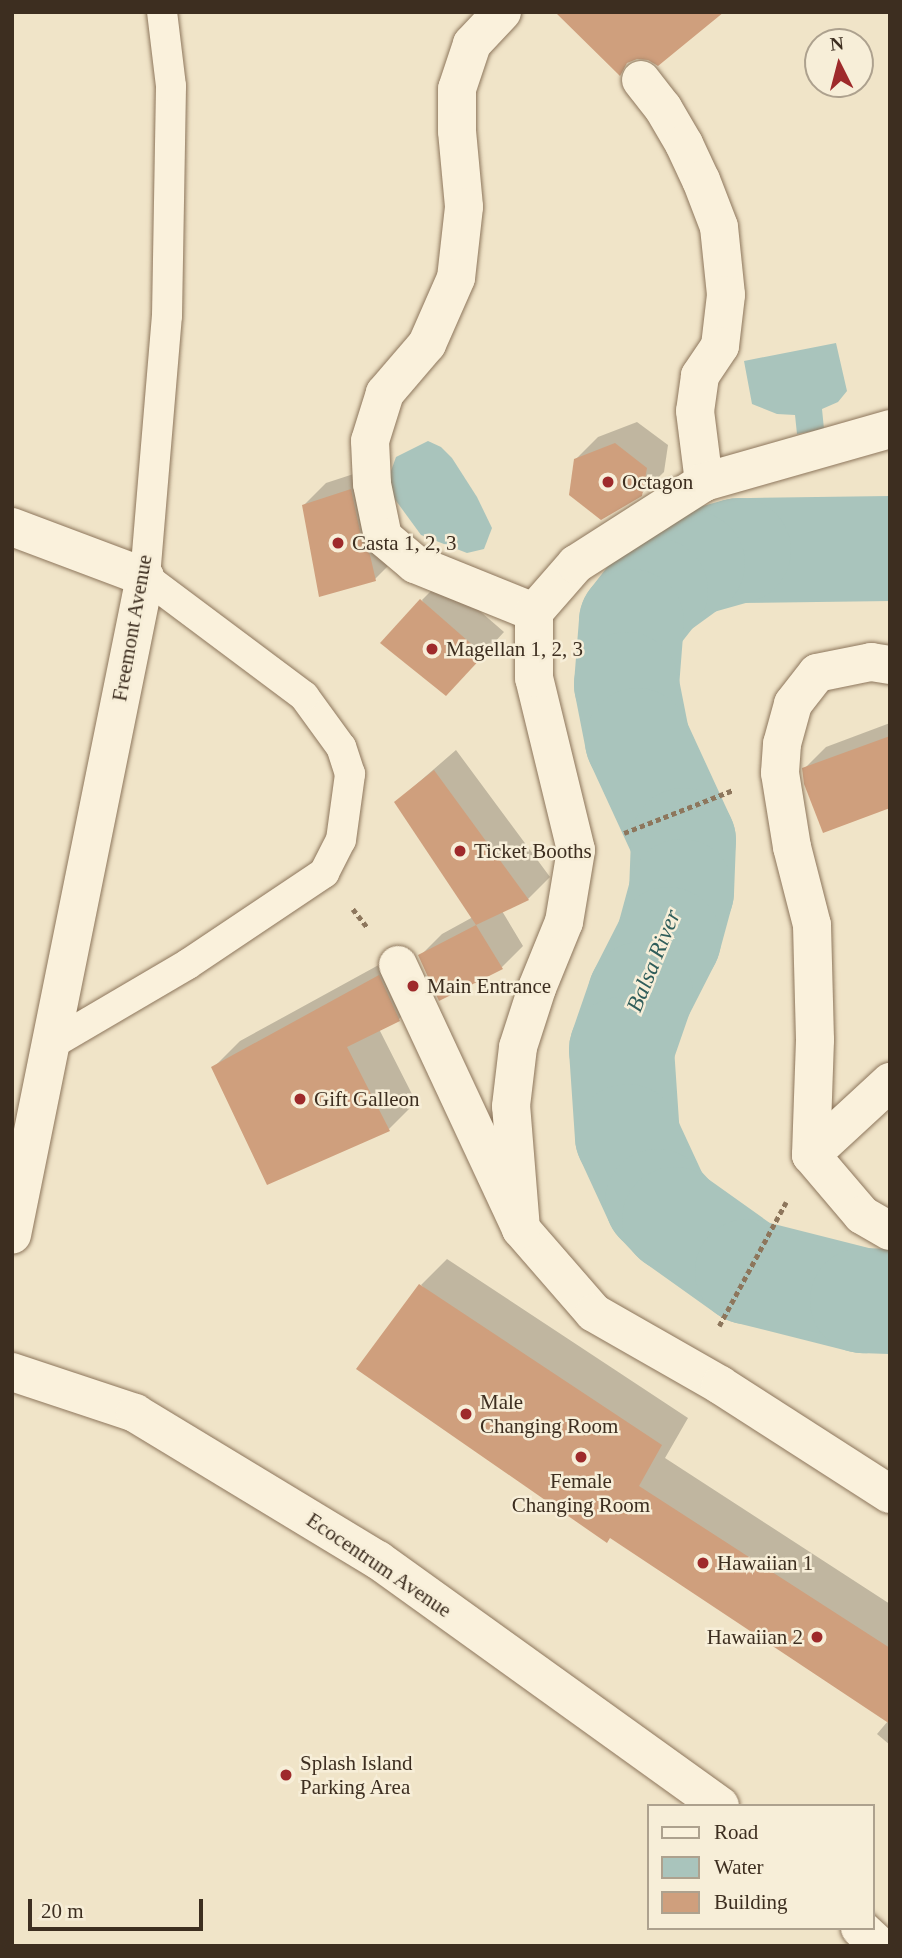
<!DOCTYPE html>
<style>
body{margin:0}
#map{position:relative;width:902px;height:1958px;overflow:hidden;background:#f0e4c8;font-family:Georgia,serif}
div>[style]{position:absolute}
.water>*{inset:0;background:#a9c4bc}
.shadow>*{inset:0;background:#0003}
.river>*{height:105px;margin:-52.5px;padding:0 52.5px;transform-origin:52.5px;border-radius:52.5px;background:#a9c4bc}
.building>*{inset:0;background:#cf9f7d}
.path>*{height:4.5px;margin-top:-2.25px;transform-origin:0;background:repeating-linear-gradient(90deg,#8d765c 0 5px,transparent 0 8.5px)}
.roads{filter:drop-shadow(0 0 2px #8d765c) drop-shadow(0 0 2px #8d765c)}
.lane>*{height:30px;margin:-15px;padding:0 15px;transform-origin:15px;border-radius:15px;background:#faf1dc}
.street>*{height:38px;margin:-19px;padding:0 19px;transform-origin:19px;border-radius:19px;background:#faf1dc}
.dots>*{width:19px;height:19px;translate:-50% -50%;box-sizing:border-box;border:4px solid #f7eed8;border-radius:50%}
span{translate:-50% -50%;white-space:nowrap;text-align:center;line-height:1.15;-webkit-text-stroke:5px #f7eed8;paint-order:stroke}
.poi-label{font-size:21px;color:#3d2e20}
.left{translate:0 -50%;text-align:left}
.right{translate:-100% -50%;text-align:right}
.street-label{font-size:21px;color:#3d2e20}
.water-label{font-size:23px;color:#2f5d5a;font-style:italic}
.frame{position:absolute;inset:0;border:14px solid #3d2e20;pointer-events:none}
.legend{position:absolute;left:647px;top:1804px;width:228px;height:126px;box-sizing:border-box;background:#f7eed8;border:2px solid #ada18e;margin:0;padding:9px 12px;list-style:none;font-size:21px;color:#3d2e20}
.legend li{display:flex;align-items:center;gap:14px;height:35px}
.legend b{width:35px;border:2px solid #ada18e}
.north{position:absolute;left:804px;top:28px;width:70px;height:70px;box-sizing:border-box;background:#f7eed8;border:2px solid #ada18e;border-radius:50%;rotate:354deg;font-size:19px;font-weight:700;line-height:28px;text-align:center;color:#3d2e20}
.north::after{content:'';display:block;margin:auto;width:24px;height:32px;background:#9e2a2b;clip-path:polygon(50% 0,100% 100%,50% 72%,0 100%)}
.scale{position:absolute;left:28px;top:1899px;width:175px;height:32px;box-sizing:border-box;border:4px solid #3d2e20;border-top:0;padding-left:9px;font-size:21px;line-height:24px;white-space:nowrap;color:#3d2e20;-webkit-text-stroke:5px #f7eed8;paint-order:stroke}
</style>
<div id="map">
<div class="water">
<i style="clip-path:polygon(836px 343px,847px 391px,838px 402px,822px 409px,824px 429px,797px 434px,795px 415px,777px 414px,752px 404px,744px 361px)"></i>
<i style="clip-path:polygon(428px 441px,441px 447px,452px 458px,477px 497px,492px 528px,484px 549px,467px 553px,421px 535px,394px 498px,387px 482px,396px 457px)"></i>
</div>
<div class="shadow">
<i style="clip-path:polygon(637px 422px,668px 445px,664px 472px,641px 494px,575px 460px,598px 437px)"></i>
<i style="clip-path:polygon(372px 468px,397px 557px,375px 579px,303px 506px,326px 483px)"></i>
<i style="clip-path:polygon(443px 579px,504px 632px,467px 672px,422px 600px)"></i>
<i style="clip-path:polygon(890px 723px,890px 806px,804px 769px,826px 747px)"></i>
<i style="clip-path:polygon(456px 750px,550px 877px,528px 899px,502px 911px,523px 946px,502px 967px,420px 956px,442px 934px,473px 917px,396px 802px)"></i>
<i style="clip-path:polygon(406px 950px,426px 992px,399px 1019px,379px 1029px,416px 1102px,389px 1129px,213px 1068px,240px 1041px)"></i>
<i style="clip-path:polygon(447px 1259px,688px 1418px,665px 1458px,890px 1604px,890px 1745px,877px 1734px,888px 1721px,421px 1285px)"></i>
</div>
<div class="river">
<i style="left:890px;top:548px;width:152px;rotate:179.2deg"></i>
<i style="left:738px;top:550px;width:48px;rotate:164.2deg"></i>
<i style="left:692px;top:563px;width:46px;rotate:143.9deg"></i>
<i style="left:655px;top:590px;width:39px;rotate:128deg"></i>
<i style="left:631px;top:621px;width:63px;rotate:94.5deg"></i>
<i style="left:626px;top:684px;width:57px;rotate:78.9deg"></i>
<i style="left:637px;top:740px;width:110px;rotate:65.3deg"></i>
<i style="left:683px;top:840px;width:51px;rotate:92.2deg"></i>
<i style="left:681px;top:891px;width:50px;rotate:105.2deg"></i>
<i style="left:668px;top:939px;width:62px;rotate:117deg"></i>
<i style="left:640px;top:994px;width:58px;rotate:109.1deg"></i>
<i style="left:621px;top:1049px;width:87px;rotate:86.1deg"></i>
<i style="left:627px;top:1136px;width:72px;rotate:65.2deg"></i>
<i style="left:657px;top:1201px;width:25px;rotate:47deg"></i>
<i style="left:674px;top:1219px;width:90px;rotate:35.5deg"></i>
<i style="left:747px;top:1271px;width:119px;rotate:14.2deg"></i>
<i style="left:862px;top:1300px;width:28px;rotate:2deg"></i>
</div>
<div class="building">
<i style="clip-path:polygon(555px 12px,724px 12px,658px 66px,648px 60px,637px 59px,627px 63px,620px 76px)"></i>
<i style="clip-path:polygon(615px 443px,647px 468px,642px 496px,601px 520px,569px 495px,574px 459px)"></i>
<i style="clip-path:polygon(351px 489px,362px 541px,370px 555px,376px 581px,319px 597px,302px 505px)"></i>
<i style="clip-path:polygon(420px 599px,484px 655px,446px 696px,380px 643px)"></i>
<i style="clip-path:polygon(890px 736px,890px 808px,823px 833px,804px 784px,802px 768px)"></i>
<i style="clip-path:polygon(434px 770px,529px 900px,476px 925px,394px 802px)"></i>
<i style="clip-path:polygon(476px 925px,503px 969px,439px 1001px,418px 955px)"></i>
<i style="clip-path:polygon(379px 975px,400px 1021px,347px 1047px,390px 1131px,267px 1185px,211px 1067px)"></i>
<i style="clip-path:polygon(419px 1284px,662px 1445px,639px 1486px,890px 1648px,890px 1724px,610px 1538px,607px 1543px,356px 1369px)"></i>
</div>
<div class="path">
<i style="left:624px;top:833px;width:117px;rotate:-21.5deg"></i>
<i style="left:353px;top:909px;width:23px;rotate:52deg"></i>
<i style="left:719px;top:1326px;width:141px;rotate:-61.6deg"></i>
</div>
<div class="roads">
<div class="lane">
<i style="left:50px;top:1045px;width:160px;rotate:-30.4deg"></i>
<i style="left:188px;top:964px;width:164px;rotate:-33.8deg"></i>
<i style="left:324px;top:873px;width:37px;rotate:-63deg"></i>
<i style="left:341px;top:840px;width:67px;rotate:-82.2deg"></i>
<i style="left:350px;top:774px;width:28px;rotate:-108deg"></i>
<i style="left:341px;top:747px;width:63px;rotate:-126deg"></i>
<i style="left:304px;top:696px;width:199px;rotate:-143.2deg"></i>
<i style="left:145px;top:577px;width:262px;rotate:-85.2deg"></i>
<i style="left:167px;top:316px;width:230px;rotate:-89deg"></i>
<i style="left:171px;top:86px;width:75px;rotate:-96.9deg"></i>
</div>
<div class="street">
<i style="left:502px;top:12px;width:44px;rotate:133.2deg"></i>
<i style="left:472px;top:44px;width:47px;rotate:108.4deg"></i>
<i style="left:457px;top:89px;width:42px;rotate:90deg"></i>
<i style="left:457px;top:131px;width:76px;rotate:84.7deg"></i>
<i style="left:464px;top:207px;width:71px;rotate:96.4deg"></i>
<i style="left:456px;top:278px;width:72px;rotate:113.7deg"></i>
<i style="left:427px;top:344px;width:65px;rotate:130.6deg"></i>
<i style="left:385px;top:393px;width:50px;rotate:107.4deg"></i>
<i style="left:370px;top:441px;width:43px;rotate:87.3deg"></i>
<i style="left:372px;top:484px;width:54px;rotate:78.3deg"></i>
<i style="left:383px;top:537px;width:42px;rotate:40.2deg"></i>
<i style="left:415px;top:564px;width:128px;rotate:22deg"></i>
<i style="left:641px;top:80px;width:36px;rotate:52deg"></i>
<i style="left:663px;top:108px;width:42px;rotate:59.7deg"></i>
<i style="left:684px;top:144px;width:40px;rotate:65deg"></i>
<i style="left:701px;top:180px;width:50px;rotate:69deg"></i>
<i style="left:719px;top:227px;width:68px;rotate:84.1deg"></i>
<i style="left:726px;top:295px;width:51px;rotate:96.7deg"></i>
<i style="left:720px;top:346px;width:36px;rotate:124deg"></i>
<i style="left:700px;top:376px;width:35px;rotate:98deg"></i>
<i style="left:695px;top:411px;width:72px;rotate:82.8deg"></i>
<i style="left:12px;top:527px;width:142px;rotate:20.6deg"></i>
<i style="left:145px;top:577px;width:671px;rotate:101.43deg"></i>
<i style="left:890px;top:665px;width:19px;rotate:-171deg"></i>
<i style="left:871px;top:662px;width:55px;rotate:168.5deg"></i>
<i style="left:817px;top:673px;width:39px;rotate:128deg"></i>
<i style="left:793px;top:704px;width:41px;rotate:105.4deg"></i>
<i style="left:782px;top:744px;width:29px;rotate:94deg"></i>
<i style="left:780px;top:773px;width:75px;rotate:80.8deg"></i>
<i style="left:792px;top:847px;width:81px;rotate:75.6deg"></i>
<i style="left:812px;top:925px;width:115px;rotate:88.5deg"></i>
<i style="left:815px;top:1040px;width:115px;rotate:92deg"></i>
<i style="left:811px;top:1155px;width:79px;rotate:49.6deg"></i>
<i style="left:862px;top:1215px;width:32px;rotate:30deg"></i>
<i style="left:398px;top:965px;width:291px;rotate:65deg"></i>
<i style="left:521px;top:1229px;width:111px;rotate:49deg"></i>
<i style="left:594px;top:1313px;width:145px;rotate:29.7deg"></i>
<i style="left:720px;top:1385px;width:202px;rotate:32.7deg"></i>
<i style="left:811px;top:1155px;width:108px;rotate:-42.7deg"></i>
<i style="left:521px;top:1229px;width:123px;rotate:-94.6deg"></i>
<i style="left:511px;top:1106px;width:59px;rotate:-83.2deg"></i>
<i style="left:518px;top:1047px;width:62px;rotate:-72.1deg"></i>
<i style="left:537px;top:988px;width:71px;rotate:-67.8deg"></i>
<i style="left:564px;top:922px;width:73px;rotate:-80.5deg"></i>
<i style="left:576px;top:850px;width:177px;rotate:-103.7deg"></i>
<i style="left:534px;top:678px;width:66px;rotate:-90deg"></i>
<i style="left:534px;top:612px;width:64px;rotate:-48.8deg"></i>
<i style="left:576px;top:564px;width:152px;rotate:-32.6deg"></i>
<i style="left:704px;top:482px;width:193px;rotate:-15.9deg"></i>
<i style="left:12px;top:1372px;width:130px;rotate:18.4deg"></i>
<i style="left:135px;top:1413px;width:284px;rotate:31.2deg"></i>
<i style="left:378px;top:1560px;width:421px;rotate:35.7deg"></i>
<i style="left:860px;top:1928px;width:26px;rotate:43deg"></i>
</div>
</div>
<div class="dots">
<i style="left:608px;top:482px;background:#9e2a2b"></i>
<i style="left:338px;top:543px;background:#9e2a2b"></i>
<i style="left:432px;top:649px;background:#9e2a2b"></i>
<i style="left:460px;top:851px;background:#9e2a2b"></i>
<i style="left:413px;top:986px;background:#9e2a2b"></i>
<i style="left:300px;top:1099px;background:#9e2a2b"></i>
<i style="left:466px;top:1414px;background:#9e2a2b"></i>
<i style="left:581px;top:1457px;background:#9e2a2b"></i>
<i style="left:703px;top:1563px;background:#9e2a2b"></i>
<i style="left:817px;top:1637px;background:#9e2a2b"></i>
<i style="left:286px;top:1775px;background:#9e2a2b"></i>
</div>
<div class="poi-label">
<span class="left" style="left:622px;top:482px">Octagon</span>
<span class="left" style="left:352px;top:543px">Casta 1, 2, 3</span>
<span class="left" style="left:446px;top:649px">Magellan 1, 2, 3</span>
<span class="left" style="left:474px;top:851px">Ticket Booths</span>
<span class="left" style="left:427px;top:986px">Main Entrance</span>
<span class="left" style="left:314px;top:1099px">Gift Galleon</span>
<span class="left" style="left:480px;top:1414px">Male<br>Changing Room</span>
<span style="left:581px;top:1493px">Female<br>Changing Room</span>
<span class="left" style="left:717px;top:1563px">Hawaiian 1</span>
<span class="right" style="left:803px;top:1637px">Hawaiian 2</span>
<span class="left" style="left:300px;top:1775px">Splash Island<br>Parking Area</span>
</div>
<div class="street-label">
<span style="left:132px;top:628px;rotate:-80deg">Freemont Avenue</span>
<span style="left:379px;top:1565px;rotate:34deg">Ecocentrum Avenue</span>
</div>
<div class="water-label">
<span style="left:654px;top:961px;rotate:-68deg">Balsa River</span>
</div>
<div class="frame"></div>
<ul class="legend">
<li><b style="height:9px;background:#faf1dc"></b>Road</li>
<li><b style="height:19px;background:#a9c4bc"></b>Water</li>
<li><b style="height:19px;background:#cf9f7d"></b>Building</li>
</ul>
<div class="north">N</div>
<div class="scale">20 m</div>
</div>
